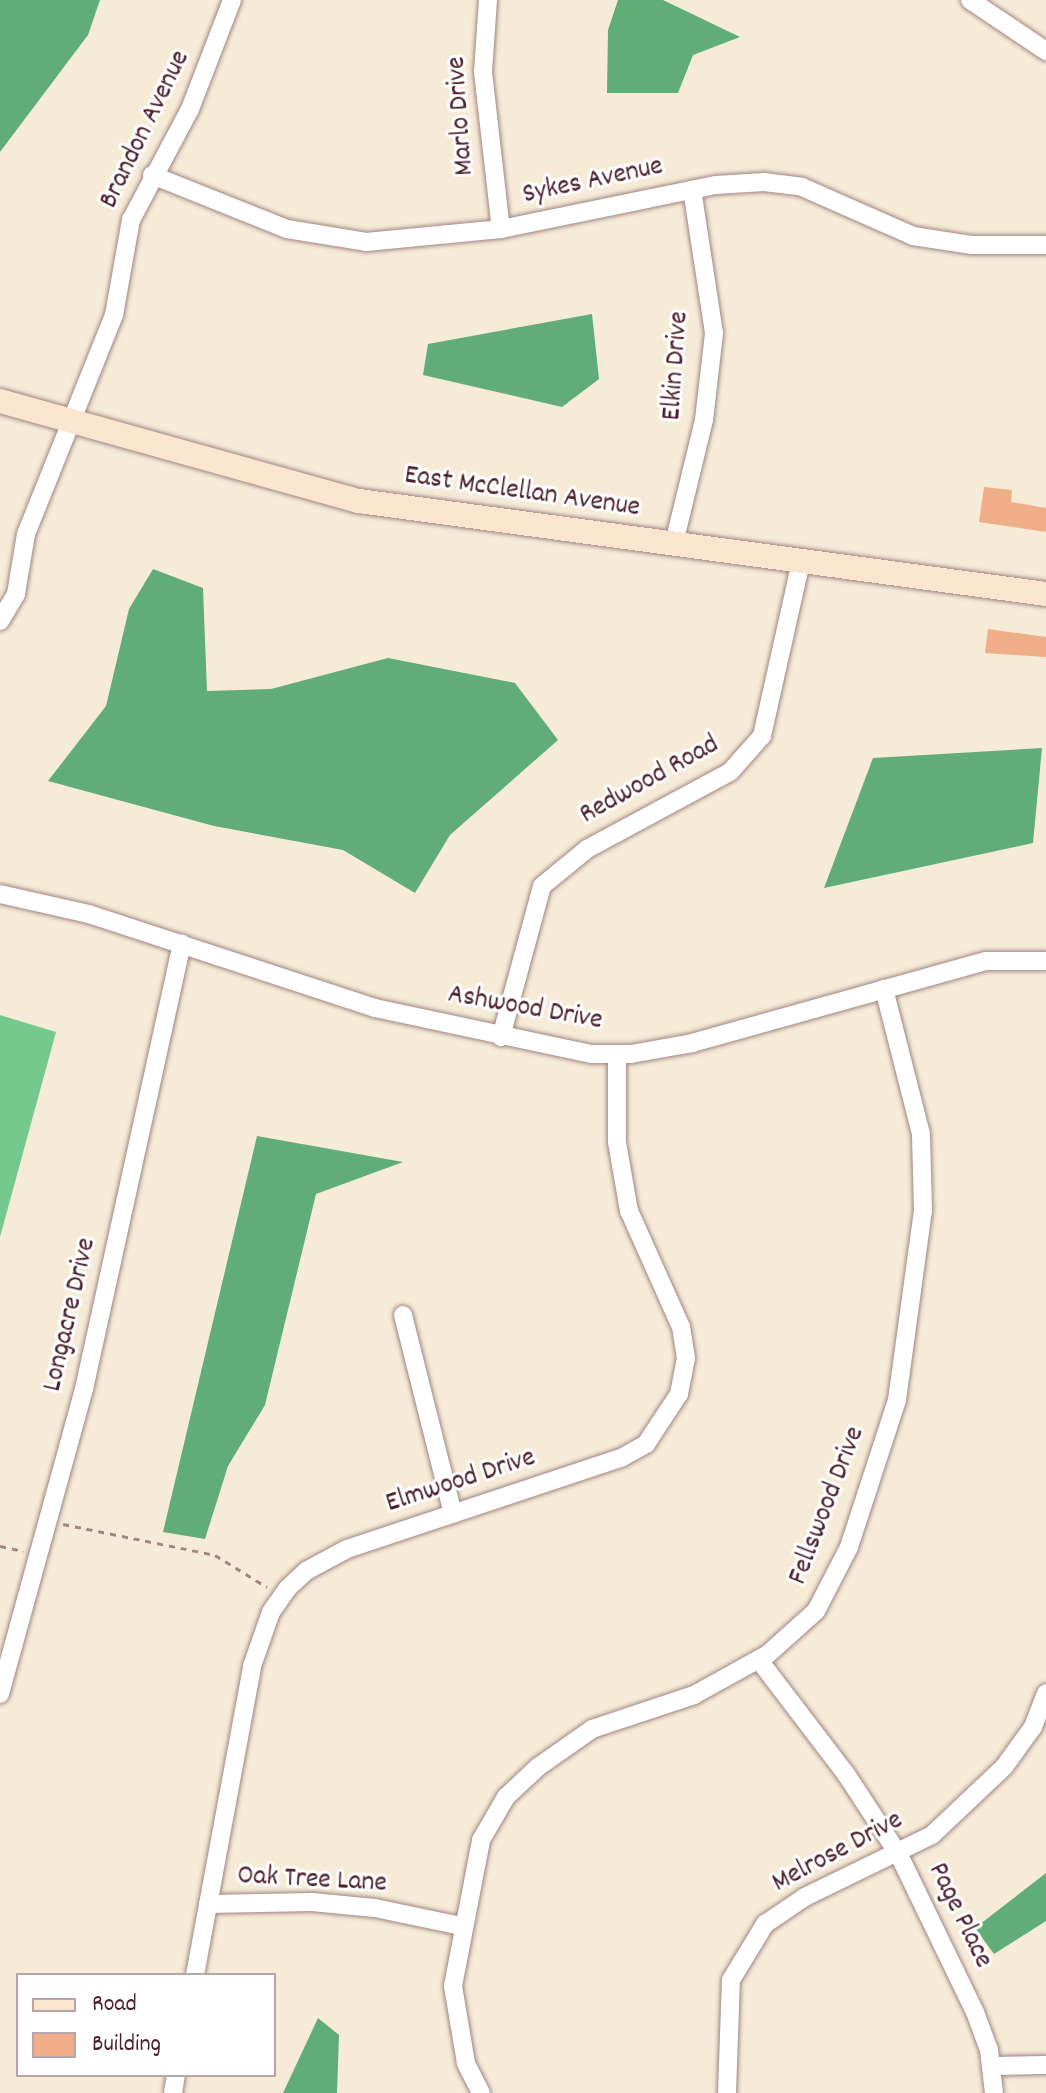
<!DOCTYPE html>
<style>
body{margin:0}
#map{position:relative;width:1046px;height:2093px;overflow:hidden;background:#f5ebd7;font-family:Dekko,sans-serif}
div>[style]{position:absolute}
.green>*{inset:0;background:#75c98c}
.forest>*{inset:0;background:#60ad78}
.building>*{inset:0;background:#efad88}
.path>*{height:3px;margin-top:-1.5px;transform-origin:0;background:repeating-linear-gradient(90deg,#a08581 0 6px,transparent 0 12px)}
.roads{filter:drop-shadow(0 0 2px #a08581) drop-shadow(0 0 2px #a08581)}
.street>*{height:18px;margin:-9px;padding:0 9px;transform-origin:9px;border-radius:9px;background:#fff}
.secondary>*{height:24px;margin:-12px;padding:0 12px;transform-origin:12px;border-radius:12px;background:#fbe5cf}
span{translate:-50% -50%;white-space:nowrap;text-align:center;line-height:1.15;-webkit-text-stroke:6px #fff;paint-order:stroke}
.street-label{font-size:28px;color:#4a1f2b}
.legend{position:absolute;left:16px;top:1973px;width:260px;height:104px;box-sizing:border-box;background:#fff;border:2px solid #b7a5aa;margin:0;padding:10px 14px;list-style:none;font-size:24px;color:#4a1f2b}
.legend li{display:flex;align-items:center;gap:16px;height:40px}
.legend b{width:40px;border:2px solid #b7a5aa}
</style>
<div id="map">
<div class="green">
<i style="clip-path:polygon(0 1015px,56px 1032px,0 1237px)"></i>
</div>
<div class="forest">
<i style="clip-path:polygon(0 0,100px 0,88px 35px,0 152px)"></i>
<i style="clip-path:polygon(618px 0,663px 0,740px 37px,693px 55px,678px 93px,607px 93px,608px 30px)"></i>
<i style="clip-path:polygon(592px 314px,599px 379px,562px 407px,423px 375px,428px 344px)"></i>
<i style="clip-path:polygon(153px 569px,203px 588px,207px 691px,271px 689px,388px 658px,515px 683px,558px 740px,450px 835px,415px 893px,343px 850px,214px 826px,48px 781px,106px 706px,129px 609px)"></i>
<i style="clip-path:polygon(1042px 748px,1033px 843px,824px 888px,873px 758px)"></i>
<i style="clip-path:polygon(257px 1136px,403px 1162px,316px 1194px,265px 1405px,228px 1466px,205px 1539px,163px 1532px)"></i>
<i style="clip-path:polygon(1046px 1873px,1046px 1921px,994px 1954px,975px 1928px)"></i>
<i style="clip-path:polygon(318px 2018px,339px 2035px,337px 2093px,283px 2093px)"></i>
</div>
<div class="building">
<i style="clip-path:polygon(984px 487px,1012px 490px,1011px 502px,1046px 508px,1046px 532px,979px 522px)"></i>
<i style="clip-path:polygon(988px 629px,1046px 637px,1046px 657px,985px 653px)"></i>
</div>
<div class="path">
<i style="left:63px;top:1524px;width:155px;rotate:11.5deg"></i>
<i style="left:215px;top:1555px;width:61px;rotate:31.6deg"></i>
<i style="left:0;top:1546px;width:24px;rotate:12deg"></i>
</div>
<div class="roads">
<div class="street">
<i style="left:488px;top:0;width:72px;rotate:94deg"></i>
<i style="left:483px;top:72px;width:158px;rotate:83.5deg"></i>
<i style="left:970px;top:0;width:92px;rotate:33.9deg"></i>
<i style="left:152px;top:175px;width:145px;rotate:21.8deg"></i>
<i style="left:287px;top:229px;width:80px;rotate:9.3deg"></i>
<i style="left:366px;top:242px;width:136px;rotate:-5.5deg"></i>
<i style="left:501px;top:229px;width:219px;rotate:-11.6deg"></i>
<i style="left:716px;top:185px;width:48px;rotate:-3.6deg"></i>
<i style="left:764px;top:182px;width:38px;rotate:7deg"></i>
<i style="left:802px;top:187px;width:121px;rotate:23.8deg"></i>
<i style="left:913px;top:236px;width:60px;rotate:8.7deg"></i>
<i style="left:972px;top:245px;width:74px"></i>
<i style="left:674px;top:543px;width:127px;rotate:-76.3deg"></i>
<i style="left:704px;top:420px;width:88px;rotate:-83.4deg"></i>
<i style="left:714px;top:333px;width:145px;rotate:-98.7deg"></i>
<i style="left:0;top:621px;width:31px;rotate:-59deg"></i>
<i style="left:16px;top:594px;width:61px;rotate:-80.5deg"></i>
<i style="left:26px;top:534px;width:236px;rotate:-68.1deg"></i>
<i style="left:114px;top:315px;width:97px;rotate:-79.9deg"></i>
<i style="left:131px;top:220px;width:126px;rotate:-62deg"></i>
<i style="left:190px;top:109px;width:117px;rotate:-68.9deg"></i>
<i style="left:0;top:894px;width:91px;rotate:12.7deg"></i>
<i style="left:89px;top:914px;width:301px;rotate:18.2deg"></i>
<i style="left:375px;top:1008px;width:221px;rotate:12deg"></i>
<i style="left:591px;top:1054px;width:40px"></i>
<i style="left:631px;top:1054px;width:62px;rotate:-10.2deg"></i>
<i style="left:692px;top:1043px;width:305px;rotate:-15.6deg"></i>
<i style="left:986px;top:961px;width:60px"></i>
<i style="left:501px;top:1037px;width:156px;rotate:-74.8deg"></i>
<i style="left:542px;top:886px;width:58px;rotate:-39.4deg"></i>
<i style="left:587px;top:849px;width:162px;rotate:-28.3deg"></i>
<i style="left:730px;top:772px;width:48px;rotate:-48.4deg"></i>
<i style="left:762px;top:736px;width:179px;rotate:-77.4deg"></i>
<i style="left:403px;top:1315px;width:205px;rotate:75.9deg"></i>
<i style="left:759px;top:1660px;width:143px;rotate:52.7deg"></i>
<i style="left:846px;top:1774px;width:97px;rotate:56.8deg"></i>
<i style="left:899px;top:1855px;width:174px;rotate:64.2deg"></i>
<i style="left:975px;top:2012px;width:40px;rotate:69.8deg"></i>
<i style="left:989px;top:2050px;width:43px;rotate:83.4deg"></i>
<i style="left:0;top:1694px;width:316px;rotate:-74.6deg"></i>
<i style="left:84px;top:1389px;width:456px;rotate:-77.6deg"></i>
<i style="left:208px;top:1904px;width:104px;rotate:-1.1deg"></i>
<i style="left:312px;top:1902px;width:63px;rotate:5.4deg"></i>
<i style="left:375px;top:1908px;width:88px;rotate:11.8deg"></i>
<i style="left:195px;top:1975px;width:314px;rotate:-79.5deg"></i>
<i style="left:252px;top:1666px;width:57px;rotate:-70.6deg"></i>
<i style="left:271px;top:1612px;width:29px;rotate:-55deg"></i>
<i style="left:288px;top:1588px;width:25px;rotate:-43deg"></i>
<i style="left:306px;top:1571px;width:47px;rotate:-28.2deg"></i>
<i style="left:347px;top:1549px;width:289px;rotate:-18.4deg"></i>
<i style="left:621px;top:1458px;width:29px;rotate:-29deg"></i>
<i style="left:646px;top:1444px;width:60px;rotate:-56.6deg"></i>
<i style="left:679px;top:1394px;width:37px;rotate:-79deg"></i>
<i style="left:686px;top:1358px;width:31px;rotate:-99deg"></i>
<i style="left:681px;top:1327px;width:127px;rotate:-114.1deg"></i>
<i style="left:629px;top:1211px;width:70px;rotate:-99.9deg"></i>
<i style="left:617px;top:1142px;width:88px;rotate:-90deg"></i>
<i style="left:992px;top:2066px;width:54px;rotate:-1.1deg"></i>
<i style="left:173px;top:2093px;width:18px;rotate:-81deg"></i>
<i style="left:481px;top:2093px;width:34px;rotate:-117deg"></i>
<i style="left:466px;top:2063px;width:78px;rotate:-99.6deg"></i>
<i style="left:453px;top:1986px;width:149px;rotate:-79.1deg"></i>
<i style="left:481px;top:1840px;width:50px;rotate:-59.8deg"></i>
<i style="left:506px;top:1797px;width:44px;rotate:-43.2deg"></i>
<i style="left:538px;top:1767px;width:66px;rotate:-35.1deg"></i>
<i style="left:592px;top:1729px;width:108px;rotate:-18.4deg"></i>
<i style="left:694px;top:1695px;width:85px;rotate:-29deg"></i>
<i style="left:768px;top:1654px;width:64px;rotate:-41.9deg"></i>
<i style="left:816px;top:1611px;width:72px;rotate:-62.7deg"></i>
<i style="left:849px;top:1547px;width:155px;rotate:-71.9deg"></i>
<i style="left:897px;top:1400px;width:191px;rotate:-82.2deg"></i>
<i style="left:923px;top:1211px;width:77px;rotate:-91.5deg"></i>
<i style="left:921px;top:1134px;width:150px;rotate:-104.3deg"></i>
<i style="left:727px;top:2093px;width:113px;rotate:-88deg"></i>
<i style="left:731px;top:1980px;width:66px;rotate:-58.7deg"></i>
<i style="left:765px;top:1924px;width:48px;rotate:-34deg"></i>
<i style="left:805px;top:1897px;width:141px;rotate:-26deg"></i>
<i style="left:932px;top:1835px;width:99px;rotate:-43.4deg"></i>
<i style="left:1004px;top:1767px;width:49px;rotate:-54.1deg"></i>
<i style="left:1033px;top:1727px;width:36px;rotate:-69deg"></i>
</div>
<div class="secondary">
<i style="left:0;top:401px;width:373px;rotate:15.6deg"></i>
<i style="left:359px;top:501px;width:693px;rotate:7.71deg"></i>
</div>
</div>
<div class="street-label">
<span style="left:462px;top:116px;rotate:-94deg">Marlo Drive</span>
<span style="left:146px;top:130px;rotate:-64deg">Brandon Avenue</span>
<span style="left:593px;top:182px;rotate:-12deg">Sykes Avenue</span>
<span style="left:677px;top:366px;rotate:-86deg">Elkin Drive</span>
<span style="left:522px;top:493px;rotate:8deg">East McClellan Avenue</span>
<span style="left:650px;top:781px;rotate:-29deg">Redwood Road</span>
<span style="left:525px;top:1009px;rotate:10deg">Ashwood Drive</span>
<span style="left:71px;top:1315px;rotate:-77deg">Longacre Drive</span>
<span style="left:461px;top:1482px;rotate:-18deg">Elmwood Drive</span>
<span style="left:828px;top:1506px;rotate:-69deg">Fellswood Drive</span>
<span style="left:838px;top:1853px;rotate:-28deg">Melrose Drive</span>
<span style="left:312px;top:1881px;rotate:3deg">Oak Tree Lane</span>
<span style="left:959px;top:1916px;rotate:64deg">Page Place</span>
</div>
<ul class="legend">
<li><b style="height:10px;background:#fbe5cf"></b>Road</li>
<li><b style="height:22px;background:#efad88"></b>Building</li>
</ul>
</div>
